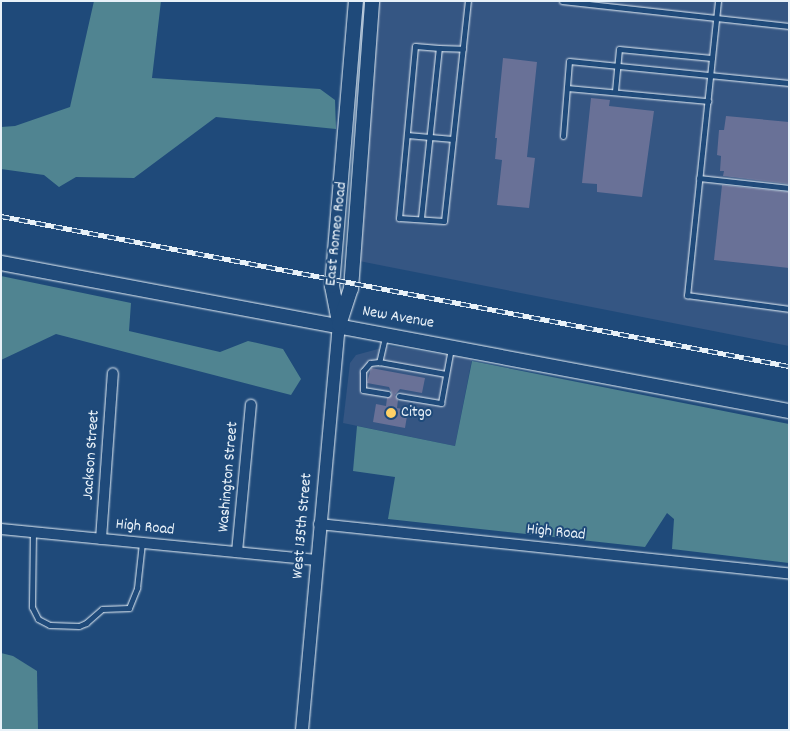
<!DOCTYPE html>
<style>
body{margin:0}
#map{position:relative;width:790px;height:731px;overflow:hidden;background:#1f4a7a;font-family:Dekko,sans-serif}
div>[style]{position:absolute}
.built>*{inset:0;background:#355683}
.green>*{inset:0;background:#508491}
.building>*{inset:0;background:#697197}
.roads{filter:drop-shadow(0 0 1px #e8f1f8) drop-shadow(0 0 1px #e8f1f8)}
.service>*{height:5px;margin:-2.5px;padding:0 2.5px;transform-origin:2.5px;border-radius:2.5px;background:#1f4a7a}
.minor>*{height:10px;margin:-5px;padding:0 5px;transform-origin:5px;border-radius:5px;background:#1f4a7a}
.tertiary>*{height:12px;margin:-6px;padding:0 6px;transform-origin:6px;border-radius:6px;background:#1f4a7a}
.secondary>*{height:14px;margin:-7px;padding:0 7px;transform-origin:7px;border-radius:7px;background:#1f4a7a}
.rail>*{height:5px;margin-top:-2.5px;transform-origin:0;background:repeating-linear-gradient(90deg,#1f4a7a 0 9px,#e8f1f8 0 18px);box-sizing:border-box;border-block:1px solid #e8f1f8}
.dots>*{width:14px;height:14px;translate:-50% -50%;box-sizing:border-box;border:2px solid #1f4a7a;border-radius:50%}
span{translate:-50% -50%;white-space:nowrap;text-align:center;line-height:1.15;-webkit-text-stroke:4px #1f4a7a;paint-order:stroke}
.street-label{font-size:16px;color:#e8f1f8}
.poi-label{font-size:16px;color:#e8f1f8}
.left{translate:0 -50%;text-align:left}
.frame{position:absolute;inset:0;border:2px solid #e8f1f8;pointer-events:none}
</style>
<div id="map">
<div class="built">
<i style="clip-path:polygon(378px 1px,789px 1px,789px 346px,359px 261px)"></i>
<i style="clip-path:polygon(389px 346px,472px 359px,455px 446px,343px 423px,350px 363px,356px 355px)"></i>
</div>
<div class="green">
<i style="clip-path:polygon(94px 1px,161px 1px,152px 78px,320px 89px,335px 100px,336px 129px,216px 117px,134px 178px,76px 177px,59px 187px,44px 175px,1px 169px,1px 127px,15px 126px,70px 107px)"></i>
<i style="clip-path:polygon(1px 276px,131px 303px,129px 331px,220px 352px,248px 341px,283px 349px,301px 379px,291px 395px,56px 334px,1px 360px)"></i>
<i style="clip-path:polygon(472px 361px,789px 424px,789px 563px,672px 549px,674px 519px,667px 513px,645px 547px,388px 519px,395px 477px,353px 471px,357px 426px,455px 446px)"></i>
<i style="clip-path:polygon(1px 653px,13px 656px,37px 671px,38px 730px,1px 730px)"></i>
</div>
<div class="building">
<i style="clip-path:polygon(503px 58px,537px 62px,527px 157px,535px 158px,529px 208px,497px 205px,502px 160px,495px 159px,497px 138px,495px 138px)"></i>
<i style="clip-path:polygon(591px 98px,610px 100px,609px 106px,654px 111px,642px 197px,597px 192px,597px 184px,582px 183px)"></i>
<i style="clip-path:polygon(726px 116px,789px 122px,789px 184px,723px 176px,724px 171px,720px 171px,721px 156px,717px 155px,719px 130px,724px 130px)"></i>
<i style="clip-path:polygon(722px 185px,789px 192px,789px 268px,714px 260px)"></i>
<i style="clip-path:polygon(371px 368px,425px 378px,422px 393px,400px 389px,395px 395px,398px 400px,397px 408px,408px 410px,405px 428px,373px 422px,376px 404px,386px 406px,387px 398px,392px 394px,389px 387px,367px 383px)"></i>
</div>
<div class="roads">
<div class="service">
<i style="left:562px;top:1px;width:228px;rotate:6.3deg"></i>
<i style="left:718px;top:1px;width:296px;rotate:96deg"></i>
<i style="left:687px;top:295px;width:103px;rotate:7.8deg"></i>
<i style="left:439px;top:48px;width:24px;rotate:-175deg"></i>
<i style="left:415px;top:46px;width:173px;rotate:95.3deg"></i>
<i style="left:399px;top:218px;width:45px;rotate:3.8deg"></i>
<i style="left:444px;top:221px;width:221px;rotate:-83.8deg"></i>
<i style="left:567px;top:88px;width:142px;rotate:5.3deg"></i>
<i style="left:615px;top:91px;width:42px;rotate:-84.6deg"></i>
<i style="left:619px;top:49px;width:93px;rotate:5.5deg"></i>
<i style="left:407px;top:135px;width:46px;rotate:5deg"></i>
<i style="left:563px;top:136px;width:75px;rotate:-85.4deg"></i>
<i style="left:569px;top:61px;width:221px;rotate:5.7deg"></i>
<i style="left:699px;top:178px;width:91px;rotate:6.3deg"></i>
<i style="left:421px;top:218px;width:171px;rotate:-84deg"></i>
<i style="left:439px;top:48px;width:24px;rotate:2deg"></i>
<i style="left:385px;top:337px;width:26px;rotate:103deg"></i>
<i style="left:379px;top:362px;width:9px;rotate:174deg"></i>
<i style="left:370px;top:363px;width:11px;rotate:131deg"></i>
<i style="left:363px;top:371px;width:19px;rotate:90deg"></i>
<i style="left:363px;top:390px;width:25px;rotate:9deg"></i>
<i style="left:379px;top:362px;width:68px;rotate:10.2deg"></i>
<i style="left:399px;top:396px;width:43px;rotate:9.5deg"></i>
<i style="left:441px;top:403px;width:56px;rotate:-79.7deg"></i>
<i style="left:33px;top:532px;width:75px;rotate:90.8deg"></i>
<i style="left:32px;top:607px;width:13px;rotate:63deg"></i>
<i style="left:38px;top:619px;width:13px;rotate:27deg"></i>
<i style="left:50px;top:625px;width:29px;rotate:2deg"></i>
<i style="left:79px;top:626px;width:8px;rotate:-23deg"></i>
<i style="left:86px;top:623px;width:21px;rotate:-41deg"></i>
<i style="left:102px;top:609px;width:27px;rotate:-2deg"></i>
<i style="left:129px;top:608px;width:22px;rotate:-68deg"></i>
<i style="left:137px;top:588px;width:45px;rotate:-83.7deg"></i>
</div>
<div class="minor">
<i style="left:319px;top:524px;width:473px;rotate:6deg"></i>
<i style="left:1px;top:529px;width:317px;rotate:5.6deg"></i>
<i style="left:101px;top:539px;width:166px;rotate:-85.9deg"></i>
<i style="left:237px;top:552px;width:148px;rotate:-84.6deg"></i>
</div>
<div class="tertiary">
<i style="left:302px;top:730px;width:407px;rotate:-84.8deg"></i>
</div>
<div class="secondary">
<i style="left:1px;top:263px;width:802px;rotate:10.64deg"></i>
<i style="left:339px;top:322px;width:37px;rotate:-101deg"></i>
<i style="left:332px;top:286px;width:286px;rotate:-85.2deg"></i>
<i style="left:339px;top:325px;width:38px;rotate:-72deg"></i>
<i style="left:351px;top:289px;width:289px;rotate:-85.8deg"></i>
</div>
</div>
<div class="rail">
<i style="left:1px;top:216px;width:802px;rotate:10.78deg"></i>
</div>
<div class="dots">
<i style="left:391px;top:413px;background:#ffd166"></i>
</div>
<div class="street-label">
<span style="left:337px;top:234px;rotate:-84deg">East Romeo Road</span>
<span style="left:398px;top:318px;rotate:10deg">New Avenue</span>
<span style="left:92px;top:455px;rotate:-86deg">Jackson Street</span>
<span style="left:229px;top:477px;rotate:-85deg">Washington Street</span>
<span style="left:303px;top:526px;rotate:-85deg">West 135th Street</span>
<span style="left:145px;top:528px;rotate:6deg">High Road</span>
<span style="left:556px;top:533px;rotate:6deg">High Road</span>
</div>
<div class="poi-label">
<span class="left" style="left:401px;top:413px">Citgo</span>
</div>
<div class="frame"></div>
</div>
